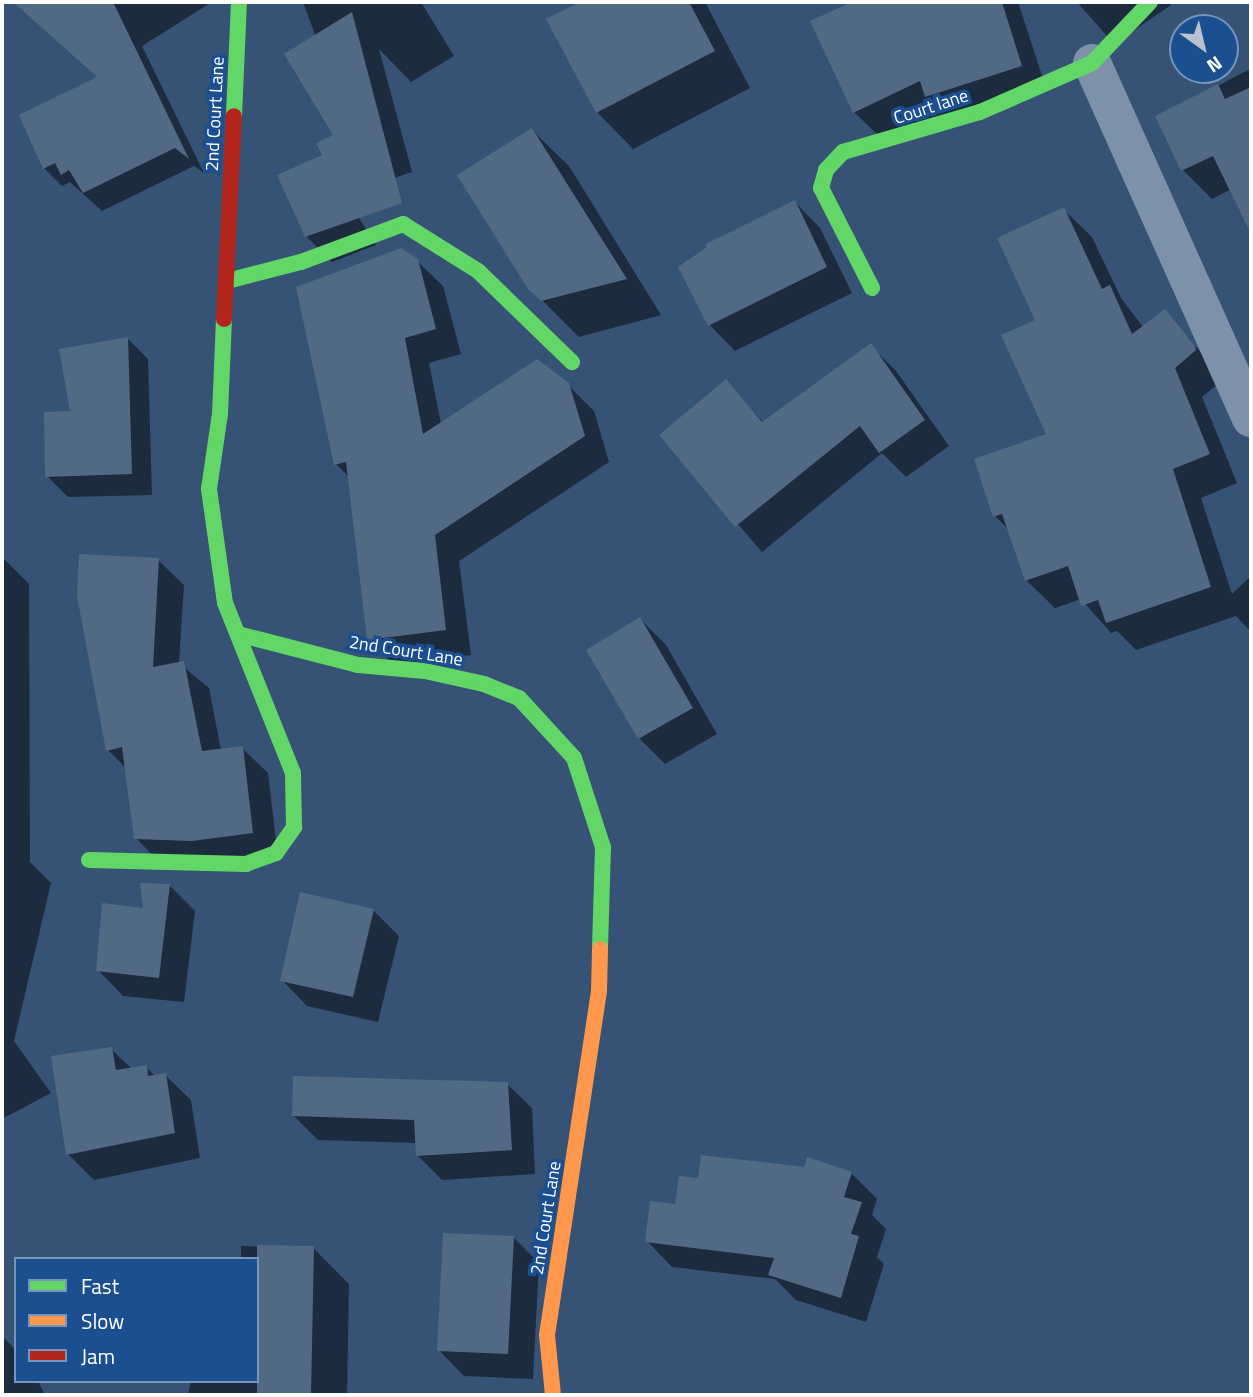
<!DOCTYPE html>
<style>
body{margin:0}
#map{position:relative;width:1253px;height:1397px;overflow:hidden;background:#365274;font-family:"Titillium Web",sans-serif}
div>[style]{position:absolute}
.shadow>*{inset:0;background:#0007}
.building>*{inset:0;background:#526984}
.street>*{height:38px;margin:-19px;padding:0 19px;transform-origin:19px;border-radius:19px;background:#7d92a8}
.fast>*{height:16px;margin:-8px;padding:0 8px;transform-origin:8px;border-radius:8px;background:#63d668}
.slow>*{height:16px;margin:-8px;padding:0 8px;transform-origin:8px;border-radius:8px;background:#ff974d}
.jam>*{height:16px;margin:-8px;padding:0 8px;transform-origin:8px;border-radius:8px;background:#b3261e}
span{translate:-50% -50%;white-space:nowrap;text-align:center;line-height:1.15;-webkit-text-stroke:7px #1b4f8f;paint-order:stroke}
.street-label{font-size:18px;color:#fff}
.frame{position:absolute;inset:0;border:4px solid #fff;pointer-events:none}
.legend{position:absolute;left:14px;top:1257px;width:245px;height:126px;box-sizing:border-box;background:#1b4f8f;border:2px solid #7695bc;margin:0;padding:9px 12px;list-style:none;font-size:21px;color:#fff}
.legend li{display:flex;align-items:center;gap:14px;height:35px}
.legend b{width:35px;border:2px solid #7695bc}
.north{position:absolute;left:1169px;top:14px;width:70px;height:70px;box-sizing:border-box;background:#1b4f8f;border:2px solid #7695bc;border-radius:50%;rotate:146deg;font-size:19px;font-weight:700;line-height:28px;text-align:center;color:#fff}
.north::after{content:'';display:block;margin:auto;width:24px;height:32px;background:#b9c2ce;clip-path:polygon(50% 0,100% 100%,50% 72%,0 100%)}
</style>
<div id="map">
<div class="shadow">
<i style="clip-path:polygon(14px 2px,212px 2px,142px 46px,204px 173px,194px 166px,102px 211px,70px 182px,62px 186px,44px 168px,98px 78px)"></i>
<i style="clip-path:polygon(303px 2px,421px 2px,454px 56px,411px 82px,379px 49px,412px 172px,385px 181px,359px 155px)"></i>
<i style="clip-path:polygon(588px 2px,705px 2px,750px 88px,633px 149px,597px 112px,550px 22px)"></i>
<i style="clip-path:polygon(870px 2px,1018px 2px,1047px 91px,880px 137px,854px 112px,858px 5px)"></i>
<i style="clip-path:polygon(1077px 2px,1169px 2px,1171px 5px,1114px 44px)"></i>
<i style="clip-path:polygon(1248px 70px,1251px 74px,1251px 230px,1231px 189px,1212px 199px,1183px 170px,1158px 117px)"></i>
<i style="clip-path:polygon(532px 130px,569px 166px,661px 315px,579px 337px,530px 288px)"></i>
<i style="clip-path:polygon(339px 186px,376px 245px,332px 262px,306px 236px)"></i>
<i style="clip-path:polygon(795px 202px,820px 228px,852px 293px,735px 351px,710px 325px,681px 267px)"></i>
<i style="clip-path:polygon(1063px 209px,1092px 237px,1121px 298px,1143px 327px,1165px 311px,1224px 379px,1202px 397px,1237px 483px,1201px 498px,1232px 594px,1251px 576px,1251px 632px,1236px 616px,1136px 650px,1117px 631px,1111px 633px,1081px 599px,1055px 608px,1026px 580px,1009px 530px,995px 516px,1048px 435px,1038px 320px)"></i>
<i style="clip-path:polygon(416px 260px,443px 286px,461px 354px,429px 363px,441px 424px,568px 385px,594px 411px,609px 462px,459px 561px,471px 655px,394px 665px,369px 640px,349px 477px,336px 464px)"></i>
<i style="clip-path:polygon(128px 339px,148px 359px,152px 495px,68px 497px,47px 476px,72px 413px)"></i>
<i style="clip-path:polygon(871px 346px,896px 371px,949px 446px,906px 477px,882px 453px,762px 552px,661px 435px,725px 381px,764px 423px)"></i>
<i style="clip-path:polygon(2px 557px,29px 584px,30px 862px,51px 883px,14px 1041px,51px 1093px,2px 1119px)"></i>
<i style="clip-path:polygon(158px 560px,184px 585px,179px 663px,209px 688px,221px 750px,242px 748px,268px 773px,278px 858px,161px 864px,136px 838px,127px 769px,108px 750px)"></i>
<i style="clip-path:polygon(640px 619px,666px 645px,717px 734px,665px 764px,639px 738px)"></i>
<i style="clip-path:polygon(170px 886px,195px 911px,184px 1002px,123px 996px,98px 970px)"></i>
<i style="clip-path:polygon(373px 910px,399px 936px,378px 1022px,307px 1006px,282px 980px)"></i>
<i style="clip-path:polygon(111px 1049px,132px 1069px,146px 1067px,155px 1076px,165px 1075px,191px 1100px,200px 1158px,94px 1180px,68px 1154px)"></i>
<i style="clip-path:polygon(507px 1084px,532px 1108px,535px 1174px,442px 1180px,418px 1156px,417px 1143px,318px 1140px,294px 1116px)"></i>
<i style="clip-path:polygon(851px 1173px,877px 1199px,872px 1215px,886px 1229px,877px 1257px,884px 1264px,866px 1322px,796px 1300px,775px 1279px,672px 1267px,647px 1241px,699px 1180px)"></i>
<i style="clip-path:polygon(513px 1237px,539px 1263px,533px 1379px,464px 1376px,439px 1350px)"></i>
<i style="clip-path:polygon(241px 1246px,313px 1248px,349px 1284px,347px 1395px,188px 1395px,191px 1381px,257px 1381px,257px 1259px,241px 1259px)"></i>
<i style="clip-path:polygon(2px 1336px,16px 1350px,16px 1381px,38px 1381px,45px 1395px,2px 1395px)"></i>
</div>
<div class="building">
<i style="clip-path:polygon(13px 2px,113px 2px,189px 159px,175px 148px,83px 193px,69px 170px,61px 175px,55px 163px,43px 169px,19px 115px,97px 77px)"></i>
<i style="clip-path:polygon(580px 2px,689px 2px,715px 51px,596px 113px,546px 19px)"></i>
<i style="clip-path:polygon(852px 2px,1002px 2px,1022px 66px,925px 97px,920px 81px,853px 113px,810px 21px)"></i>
<i style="clip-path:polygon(352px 12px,402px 203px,305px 237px,277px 175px,322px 155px,316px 143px,333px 135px,284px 54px)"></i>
<i style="clip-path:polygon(1218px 84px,1225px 99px,1251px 87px,1251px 234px,1213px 156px,1181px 171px,1155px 116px)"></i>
<i style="clip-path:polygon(532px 128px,627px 279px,541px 301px,528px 289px,457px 175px)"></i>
<i style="clip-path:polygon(795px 200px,827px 267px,708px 326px,678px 267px,707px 247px,706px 244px)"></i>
<i style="clip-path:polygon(1064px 207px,1102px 289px,1110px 285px,1132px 334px,1165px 309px,1195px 346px,1196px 350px,1175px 368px,1210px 454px,1173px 469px,1211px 587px,1106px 623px,1098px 600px,1081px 606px,1068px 566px,1025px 581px,1002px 514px,993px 517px,974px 459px,1046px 434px,1001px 335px,1035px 320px,997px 238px)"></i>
<i style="clip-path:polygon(401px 248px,418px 259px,436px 329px,405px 338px,423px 434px,537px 359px,569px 383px,585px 436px,435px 535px,446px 630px,367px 640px,346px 462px,334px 465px,296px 287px)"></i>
<i style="clip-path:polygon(128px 337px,132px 474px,45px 477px,44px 412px,70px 411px,59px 349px)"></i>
<i style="clip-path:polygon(871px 343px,925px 420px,879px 453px,860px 426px,735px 527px,659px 435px,726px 379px,762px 422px)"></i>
<i style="clip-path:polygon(79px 554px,159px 558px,153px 667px,184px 661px,202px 751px,243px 746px,253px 833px,192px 841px,134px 839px,122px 747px,106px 751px,77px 596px)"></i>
<i style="clip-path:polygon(640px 617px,693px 708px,638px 739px,586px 650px)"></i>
<i style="clip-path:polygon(140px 883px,170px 884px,159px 978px,96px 971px,102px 903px,143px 908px)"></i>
<i style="clip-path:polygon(300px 892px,374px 909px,353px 997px,280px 981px)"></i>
<i style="clip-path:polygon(112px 1047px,116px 1070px,147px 1065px,148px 1076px,166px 1073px,175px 1133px,66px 1155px,51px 1056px)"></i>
<i style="clip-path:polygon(293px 1076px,508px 1082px,512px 1150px,416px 1156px,414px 1120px,292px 1116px)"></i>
<i style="clip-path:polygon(701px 1155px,804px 1167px,807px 1157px,852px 1172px,844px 1197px,862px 1202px,851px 1234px,859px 1236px,841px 1298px,768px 1275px,774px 1258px,645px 1242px,650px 1201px,675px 1204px,679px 1176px,698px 1178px)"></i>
<i style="clip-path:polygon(443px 1233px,514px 1236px,508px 1354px,437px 1351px)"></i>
<i style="clip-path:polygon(257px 1245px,314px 1246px,311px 1395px,257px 1395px)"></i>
</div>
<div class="street">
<i style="left:1092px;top:63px;width:389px;rotate:65.9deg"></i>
</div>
<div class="fast">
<i style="left:234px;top:116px;width:114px;rotate:-87.5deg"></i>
<i style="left:227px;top:281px;width:76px;rotate:-14.4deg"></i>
<i style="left:301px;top:262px;width:109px;rotate:-20.4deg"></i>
<i style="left:403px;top:224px;width:89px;rotate:32.1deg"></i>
<i style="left:478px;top:271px;width:131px;rotate:44.1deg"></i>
<i style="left:872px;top:288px;width:112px;rotate:-117deg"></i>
<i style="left:821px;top:188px;width:19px;rotate:-74deg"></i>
<i style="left:826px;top:170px;width:25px;rotate:-47deg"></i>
<i style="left:843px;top:152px;width:143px;rotate:-16.3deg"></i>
<i style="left:980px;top:112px;width:122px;rotate:-23.6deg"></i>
<i style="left:1092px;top:63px;width:84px;rotate:-46.4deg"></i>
<i style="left:238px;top:634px;width:124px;rotate:14.5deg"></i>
<i style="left:358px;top:665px;width:67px;rotate:5.1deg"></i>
<i style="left:425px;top:671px;width:60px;rotate:12.4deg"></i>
<i style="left:484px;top:684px;width:38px;rotate:22deg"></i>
<i style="left:519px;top:698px;width:81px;rotate:47.5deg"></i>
<i style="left:574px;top:758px;width:94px;rotate:72deg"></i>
<i style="left:603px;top:847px;width:102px;rotate:91.7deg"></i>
<i style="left:89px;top:860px;width:157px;rotate:1.5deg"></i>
<i style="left:246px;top:864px;width:32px;rotate:-20deg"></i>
<i style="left:276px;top:853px;width:32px;rotate:-55deg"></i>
<i style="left:294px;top:827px;width:54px;rotate:-91.1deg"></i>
<i style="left:293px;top:773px;width:183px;rotate:-111.8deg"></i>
<i style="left:225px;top:603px;width:115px;rotate:-98deg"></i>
<i style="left:209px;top:489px;width:76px;rotate:-81.7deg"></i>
<i style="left:220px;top:414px;width:95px;rotate:-87.6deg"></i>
</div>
<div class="slow">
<i style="left:553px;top:1395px;width:60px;rotate:-95.7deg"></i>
<i style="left:547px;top:1335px;width:348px;rotate:-81.4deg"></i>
<i style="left:599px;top:991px;width:42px;rotate:-88.6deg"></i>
</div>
<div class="jam">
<i style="left:224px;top:319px;width:203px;rotate:-87.2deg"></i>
</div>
<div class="street-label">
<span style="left:931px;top:107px;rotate:-18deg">Court lane</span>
<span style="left:215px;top:114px;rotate:-87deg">2nd Court Lane</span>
<span style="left:406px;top:651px;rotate:9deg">2nd Court Lane</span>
<span style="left:546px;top:1218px;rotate:-81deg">2nd Court Lane</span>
</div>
<div class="frame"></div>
<ul class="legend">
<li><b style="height:9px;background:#63d668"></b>Fast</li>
<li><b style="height:9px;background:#ff974d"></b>Slow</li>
<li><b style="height:9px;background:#b3261e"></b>Jam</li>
</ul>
<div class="north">N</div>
</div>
